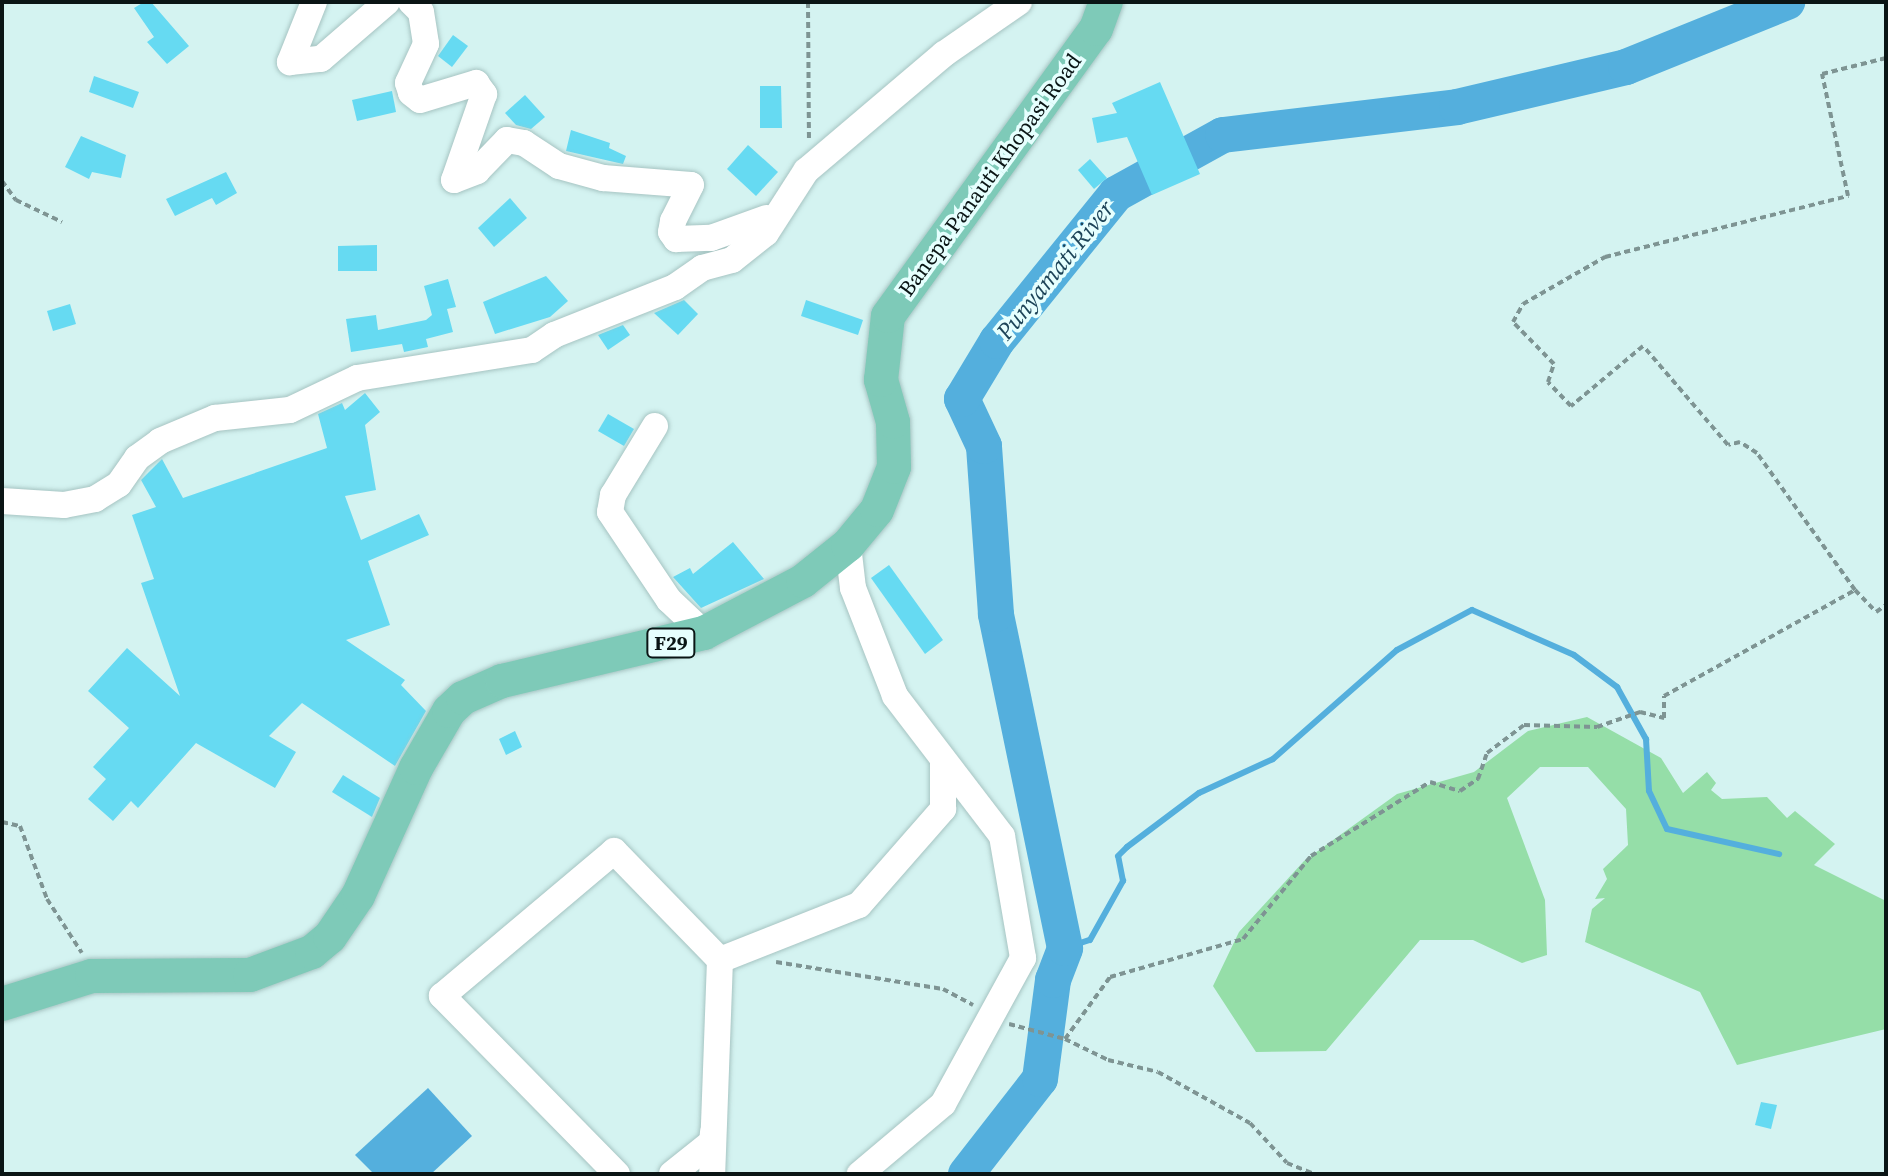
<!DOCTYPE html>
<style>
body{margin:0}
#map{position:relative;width:1888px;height:1176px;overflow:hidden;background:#d4f3f1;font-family:"Source Serif 4",serif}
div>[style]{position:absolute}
.green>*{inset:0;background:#95dea8}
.water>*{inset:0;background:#54afdd}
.stream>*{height:6px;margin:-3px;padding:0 3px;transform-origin:3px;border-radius:3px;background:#54afdd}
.river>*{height:36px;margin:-18px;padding:0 18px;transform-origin:18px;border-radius:18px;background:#54afdd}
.building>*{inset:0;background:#66daf2}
.path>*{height:4px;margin-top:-2px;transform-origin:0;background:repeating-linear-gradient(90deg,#7e9493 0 6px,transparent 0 10px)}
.roads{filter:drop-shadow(0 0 2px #a6c4c2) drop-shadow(0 0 2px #a6c4c2)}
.minor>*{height:26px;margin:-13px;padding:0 13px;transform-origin:13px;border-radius:13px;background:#fff}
.major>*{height:34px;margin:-17px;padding:0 17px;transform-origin:17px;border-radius:17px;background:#7ecab8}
span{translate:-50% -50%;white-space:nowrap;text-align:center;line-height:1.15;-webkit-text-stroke:7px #e6fffe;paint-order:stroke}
.shield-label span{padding:2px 6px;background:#e6fffe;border:2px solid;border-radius:6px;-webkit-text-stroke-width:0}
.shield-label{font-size:20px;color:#0a1515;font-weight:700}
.street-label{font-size:22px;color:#0a1515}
.water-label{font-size:24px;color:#1e4559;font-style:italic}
.frame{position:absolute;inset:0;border:4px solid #0a1515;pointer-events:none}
</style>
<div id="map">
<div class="green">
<i style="clip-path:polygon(1587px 717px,1661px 758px,1683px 793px,1707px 772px,1716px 783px,1711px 790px,1722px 799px,1767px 797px,1787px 818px,1795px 811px,1835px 844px,1814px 865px,1886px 901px,1886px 1029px,1737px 1065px,1700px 992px,1585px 942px,1592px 909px,1605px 898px,1595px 899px,1607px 879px,1603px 869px,1628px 845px,1626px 809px,1588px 767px,1540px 767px,1507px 798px,1545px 900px,1547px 955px,1522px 963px,1473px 940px,1420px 940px,1326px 1051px,1256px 1052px,1213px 986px,1239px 932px,1304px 861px,1397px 794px,1474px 772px,1528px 731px)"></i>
</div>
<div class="water">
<i style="clip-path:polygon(428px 1088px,472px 1136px,431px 1174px,374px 1174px,355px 1155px)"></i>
</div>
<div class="stream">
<i style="left:1065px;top:948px;width:26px;rotate:-18deg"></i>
<i style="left:1090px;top:940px;width:68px;rotate:-60.8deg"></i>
<i style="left:1123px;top:881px;width:25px;rotate:-101deg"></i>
<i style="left:1118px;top:856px;width:13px;rotate:-45deg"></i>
<i style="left:1127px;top:847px;width:90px;rotate:-36.9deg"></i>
<i style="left:1199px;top:793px;width:81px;rotate:-24.7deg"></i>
<i style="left:1273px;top:759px;width:165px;rotate:-41.3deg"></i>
<i style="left:1397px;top:650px;width:85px;rotate:-28.1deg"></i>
<i style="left:1472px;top:610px;width:111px;rotate:23.8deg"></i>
<i style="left:1574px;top:655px;width:54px;rotate:36.7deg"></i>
<i style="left:1617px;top:687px;width:60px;rotate:60.9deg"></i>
<i style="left:1646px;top:739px;width:52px;rotate:86.7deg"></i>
<i style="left:1649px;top:791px;width:42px;rotate:64.7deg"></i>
<i style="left:1667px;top:829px;width:115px;rotate:12.6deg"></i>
</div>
<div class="river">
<i style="left:966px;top:1174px;width:120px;rotate:-52.1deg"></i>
<i style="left:1040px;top:1079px;width:100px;rotate:-82.5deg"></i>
<i style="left:1053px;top:980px;width:34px;rotate:-69deg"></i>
<i style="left:1065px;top:948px;width:341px;rotate:-101.7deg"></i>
<i style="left:996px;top:614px;width:168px;rotate:-94.1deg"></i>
<i style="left:984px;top:446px;width:52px;rotate:-115.1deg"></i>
<i style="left:962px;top:399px;width:68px;rotate:-58.9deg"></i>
<i style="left:997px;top:341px;width:189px;rotate:-51deg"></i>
<i style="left:1116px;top:194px;width:122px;rotate:-28.9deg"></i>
<i style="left:1223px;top:135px;width:236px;rotate:-6.8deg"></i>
<i style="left:1457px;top:107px;width:174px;rotate:-13.3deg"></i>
<i style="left:1626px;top:67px;width:174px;rotate:-22deg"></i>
</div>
<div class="building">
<i style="clip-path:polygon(144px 2px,151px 2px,189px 46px,167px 64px,147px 42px,154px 37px,134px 8px)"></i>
<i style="clip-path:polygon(453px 35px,468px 46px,452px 67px,438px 56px)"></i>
<i style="clip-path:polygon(94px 76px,139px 92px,133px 108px,89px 92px)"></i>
<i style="clip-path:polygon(1160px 82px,1200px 174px,1152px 195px,1127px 137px,1097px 143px,1092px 118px,1117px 113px,1112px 103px)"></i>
<i style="clip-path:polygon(760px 86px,781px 86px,782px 128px,760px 128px)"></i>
<i style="clip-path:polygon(392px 91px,396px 112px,357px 121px,352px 100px)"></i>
<i style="clip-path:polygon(525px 95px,545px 117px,531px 129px,516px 125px,505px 113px)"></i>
<i style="clip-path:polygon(571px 130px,610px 143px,609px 148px,626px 156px,623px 164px,566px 151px)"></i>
<i style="clip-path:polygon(81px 136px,126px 155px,121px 178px,92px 172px,89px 179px,65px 167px)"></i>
<i style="clip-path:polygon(748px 145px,778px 172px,756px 196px,727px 169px)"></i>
<i style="clip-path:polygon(1090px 159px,1107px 178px,1094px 189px,1078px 170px)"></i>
<i style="clip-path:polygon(226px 172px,237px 193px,216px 205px,212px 198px,175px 216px,166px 199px)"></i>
<i style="clip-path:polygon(510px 198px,527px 218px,494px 247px,478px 228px)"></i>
<i style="clip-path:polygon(377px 245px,377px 271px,338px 271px,338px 246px)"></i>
<i style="clip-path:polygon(546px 276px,568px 301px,550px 317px,495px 334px,483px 302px)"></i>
<i style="clip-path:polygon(448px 279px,456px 307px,447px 309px,453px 332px,426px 339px,428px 347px,404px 352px,402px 344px,351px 352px,346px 319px,376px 315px,378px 330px,426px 320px,432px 315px,424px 286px)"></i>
<i style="clip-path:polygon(684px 300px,698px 314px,678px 335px,654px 313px)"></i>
<i style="clip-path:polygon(806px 300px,863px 320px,858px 335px,801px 316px)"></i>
<i style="clip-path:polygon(70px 304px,76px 324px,53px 331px,47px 311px)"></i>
<i style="clip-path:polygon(623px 325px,630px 335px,608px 350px,598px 335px)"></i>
<i style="clip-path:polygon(365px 393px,380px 412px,365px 425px,376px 490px,345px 496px,361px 540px,419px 514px,429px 535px,368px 561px,390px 625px,346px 640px,405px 680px,401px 685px,426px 711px,395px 766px,302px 703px,269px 736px,296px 752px,275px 788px,196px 743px,138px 808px,131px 801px,113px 821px,88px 799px,106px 779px,93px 767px,129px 728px,88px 691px,127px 648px,180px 696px,141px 583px,154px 579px,132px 515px,156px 507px,141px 480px,162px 459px,183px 498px,327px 448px,318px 414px,342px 403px,345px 410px)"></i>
<i style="clip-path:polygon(608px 414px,634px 429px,624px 446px,598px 431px)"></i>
<i style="clip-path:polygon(733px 542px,764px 579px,701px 608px,673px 577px,690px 568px,693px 574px)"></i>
<i style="clip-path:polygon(889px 565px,943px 640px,925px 654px,871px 578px)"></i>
<i style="clip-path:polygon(515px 731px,522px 747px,506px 755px,499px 739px)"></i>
<i style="clip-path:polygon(343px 775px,380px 798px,372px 817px,332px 792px)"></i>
<i style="clip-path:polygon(1761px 1102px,1777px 1105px,1771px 1129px,1755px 1125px)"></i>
</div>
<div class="path">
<i style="left:808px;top:2px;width:138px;rotate:89.6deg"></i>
<i style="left:2px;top:181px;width:24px;rotate:54deg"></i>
<i style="left:16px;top:200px;width:51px;rotate:25.6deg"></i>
<i style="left:1855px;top:590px;width:168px;rotate:-125.6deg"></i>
<i style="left:1757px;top:453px;width:20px;rotate:-147deg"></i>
<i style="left:1740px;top:442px;width:12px;rotate:166deg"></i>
<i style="left:1728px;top:445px;width:130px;rotate:-130.6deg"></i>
<i style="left:1643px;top:346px;width:94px;rotate:140.2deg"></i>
<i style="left:1571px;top:406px;width:33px;rotate:-134deg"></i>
<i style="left:1548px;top:382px;width:19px;rotate:-72deg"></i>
<i style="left:1554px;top:364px;width:59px;rotate:-134.3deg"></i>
<i style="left:1513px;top:322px;width:21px;rotate:-61deg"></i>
<i style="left:1523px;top:304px;width:95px;rotate:-29.8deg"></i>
<i style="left:1605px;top:257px;width:251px;rotate:-14.1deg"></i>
<i style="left:1848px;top:196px;width:125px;rotate:-102deg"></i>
<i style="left:1822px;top:74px;width:66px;rotate:-14deg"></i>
<i style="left:2px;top:822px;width:18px;rotate:13deg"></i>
<i style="left:20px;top:826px;width:78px;rotate:69.7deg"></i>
<i style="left:47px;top:899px;width:64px;rotate:57.1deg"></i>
<i style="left:776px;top:962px;width:169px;rotate:9.2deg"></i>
<i style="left:943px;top:989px;width:34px;rotate:28deg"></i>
<i style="left:1009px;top:1024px;width:58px;rotate:15deg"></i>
<i style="left:1065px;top:1039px;width:48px;rotate:26deg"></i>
<i style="left:1108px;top:1060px;width:51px;rotate:13.5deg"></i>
<i style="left:1158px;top:1072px;width:105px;rotate:29deg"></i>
<i style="left:1250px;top:1123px;width:54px;rotate:47.2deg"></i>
<i style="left:1287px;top:1163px;width:29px;rotate:22deg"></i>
<i style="left:1065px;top:1039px;width:77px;rotate:-54deg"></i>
<i style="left:1110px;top:977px;width:138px;rotate:-15.9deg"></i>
<i style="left:1243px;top:939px;width:107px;rotate:-50.7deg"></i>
<i style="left:1311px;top:856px;width:140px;rotate:-31.9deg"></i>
<i style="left:1430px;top:782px;width:31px;rotate:17deg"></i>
<i style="left:1460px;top:791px;width:22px;rotate:-34deg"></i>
<i style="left:1478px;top:779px;width:28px;rotate:-71deg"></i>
<i style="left:1487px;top:753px;width:46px;rotate:-37.1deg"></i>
<i style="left:1524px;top:725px;width:73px;rotate:1.6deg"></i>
<i style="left:1597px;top:727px;width:46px;rotate:-19.2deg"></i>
<i style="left:1640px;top:712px;width:25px;rotate:14deg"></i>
<i style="left:1664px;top:718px;width:22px;rotate:-90deg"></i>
<i style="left:1664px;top:696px;width:218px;rotate:-29deg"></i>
<i style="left:1855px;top:590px;width:30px;rotate:46deg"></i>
<i style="left:1876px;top:612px;width:12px;rotate:-35deg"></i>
</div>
<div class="roads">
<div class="minor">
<i style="left:314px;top:2px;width:65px;rotate:111.8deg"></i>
<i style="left:290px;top:62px;width:31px;rotate:-6deg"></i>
<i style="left:321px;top:59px;width:87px;rotate:-40.8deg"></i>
<i style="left:411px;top:2px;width:14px;rotate:45deg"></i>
<i style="left:421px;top:12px;width:32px;rotate:81deg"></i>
<i style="left:426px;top:44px;width:43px;rotate:114.8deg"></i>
<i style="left:408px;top:83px;width:10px;rotate:73deg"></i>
<i style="left:411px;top:93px;width:11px;rotate:38deg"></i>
<i style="left:420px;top:100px;width:59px;rotate:-16.9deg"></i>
<i style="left:476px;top:83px;width:14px;rotate:54deg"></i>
<i style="left:484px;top:94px;width:91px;rotate:109.2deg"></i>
<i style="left:454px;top:180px;width:25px;rotate:-21deg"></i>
<i style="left:477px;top:171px;width:43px;rotate:-45.9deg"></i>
<i style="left:507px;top:140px;width:17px;rotate:10deg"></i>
<i style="left:524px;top:143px;width:42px;rotate:33.3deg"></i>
<i style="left:559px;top:166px;width:46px;rotate:15.3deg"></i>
<i style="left:603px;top:178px;width:88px;rotate:4.5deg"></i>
<i style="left:691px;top:185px;width:40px;rotate:116.6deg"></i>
<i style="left:673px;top:221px;width:11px;rotate:100deg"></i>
<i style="left:671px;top:232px;width:9px;rotate:54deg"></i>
<i style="left:676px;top:239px;width:35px;rotate:-2deg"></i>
<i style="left:711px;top:238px;width:59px;rotate:-19.7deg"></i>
<i style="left:655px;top:426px;width:81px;rotate:121.3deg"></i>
<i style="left:613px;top:495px;width:17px;rotate:100deg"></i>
<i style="left:610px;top:512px;width:106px;rotate:56.2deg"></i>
<i style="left:669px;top:600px;width:48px;rotate:43.3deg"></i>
<i style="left:2px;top:501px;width:62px;rotate:3.7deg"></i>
<i style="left:64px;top:505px;width:32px;rotate:-11deg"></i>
<i style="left:95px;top:499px;width:28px;rotate:-32deg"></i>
<i style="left:119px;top:484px;width:32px;rotate:-55deg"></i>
<i style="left:137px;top:458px;width:29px;rotate:-36deg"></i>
<i style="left:160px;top:441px;width:60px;rotate:-22.7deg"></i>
<i style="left:215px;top:418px;width:75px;rotate:-6.1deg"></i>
<i style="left:290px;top:410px;width:74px;rotate:-25.5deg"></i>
<i style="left:357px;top:378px;width:177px;rotate:-9.1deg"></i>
<i style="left:532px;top:350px;width:27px;rotate:-34deg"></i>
<i style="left:554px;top:335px;width:130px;rotate:-21.6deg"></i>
<i style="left:675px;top:287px;width:33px;rotate:-35deg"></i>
<i style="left:702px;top:268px;width:31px;rotate:-15deg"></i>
<i style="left:732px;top:260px;width:43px;rotate:-38.5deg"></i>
<i style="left:766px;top:233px;width:74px;rotate:-57.2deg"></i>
<i style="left:806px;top:171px;width:181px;rotate:-40.3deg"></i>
<i style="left:944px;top:54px;width:91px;rotate:-34.7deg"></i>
<i style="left:848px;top:545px;width:43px;rotate:83.4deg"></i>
<i style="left:853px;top:588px;width:116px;rotate:68.7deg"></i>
<i style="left:895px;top:696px;width:176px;rotate:52.6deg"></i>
<i style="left:1002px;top:836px;width:124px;rotate:80.2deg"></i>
<i style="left:1023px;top:958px;width:166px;rotate:118.7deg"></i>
<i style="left:943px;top:1104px;width:109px;rotate:139.9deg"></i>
<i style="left:720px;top:960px;width:149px;rotate:-21.6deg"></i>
<i style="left:859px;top:905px;width:128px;rotate:-48.8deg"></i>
<i style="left:943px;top:809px;width:47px;rotate:-90deg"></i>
<i style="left:617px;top:1174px;width:250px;rotate:-134.5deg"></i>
<i style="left:442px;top:996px;width:225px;rotate:-40.1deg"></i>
<i style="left:614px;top:851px;width:152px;rotate:45.8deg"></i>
<i style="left:720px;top:960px;width:214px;rotate:92.1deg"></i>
<i style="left:672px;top:1174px;width:51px;rotate:-38.7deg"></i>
<i style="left:712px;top:1142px;width:10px;rotate:-84deg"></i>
</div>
<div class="major">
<i style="left:2px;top:1004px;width:94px;rotate:-17.3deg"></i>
<i style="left:92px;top:976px;width:158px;rotate:-0.4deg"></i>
<i style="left:250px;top:975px;width:66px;rotate:-20.4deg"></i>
<i style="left:312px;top:952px;width:23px;rotate:-40deg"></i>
<i style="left:330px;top:937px;width:50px;rotate:-55.7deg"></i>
<i style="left:358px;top:896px;width:141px;rotate:-65.6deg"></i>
<i style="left:416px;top:768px;width:66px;rotate:-59.9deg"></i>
<i style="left:449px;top:711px;width:19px;rotate:-43deg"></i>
<i style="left:463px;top:698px;width:43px;rotate:-23.6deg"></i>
<i style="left:502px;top:681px;width:208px;rotate:-13.4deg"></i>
<i style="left:704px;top:633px;width:112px;rotate:-27.7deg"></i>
<i style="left:803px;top:581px;width:58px;rotate:-38.7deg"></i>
<i style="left:848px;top:545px;width:45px;rotate:-50.4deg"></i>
<i style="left:877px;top:510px;width:46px;rotate:-68.4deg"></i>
<i style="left:894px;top:467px;width:45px;rotate:-91.3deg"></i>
<i style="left:893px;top:422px;width:44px;rotate:-105.9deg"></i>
<i style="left:881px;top:380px;width:64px;rotate:-83.8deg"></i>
<i style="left:888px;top:316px;width:354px;rotate:-54.1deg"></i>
<i style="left:1096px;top:29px;width:29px;rotate:-70deg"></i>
</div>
</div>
<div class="shield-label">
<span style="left:671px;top:643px">F29</span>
</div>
<div class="street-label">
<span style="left:990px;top:175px;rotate:-54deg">Banepa Panauti Khopasi Road</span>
</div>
<div class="water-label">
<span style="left:1055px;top:270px;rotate:-51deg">Punyamati River</span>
</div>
<div class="frame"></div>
</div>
